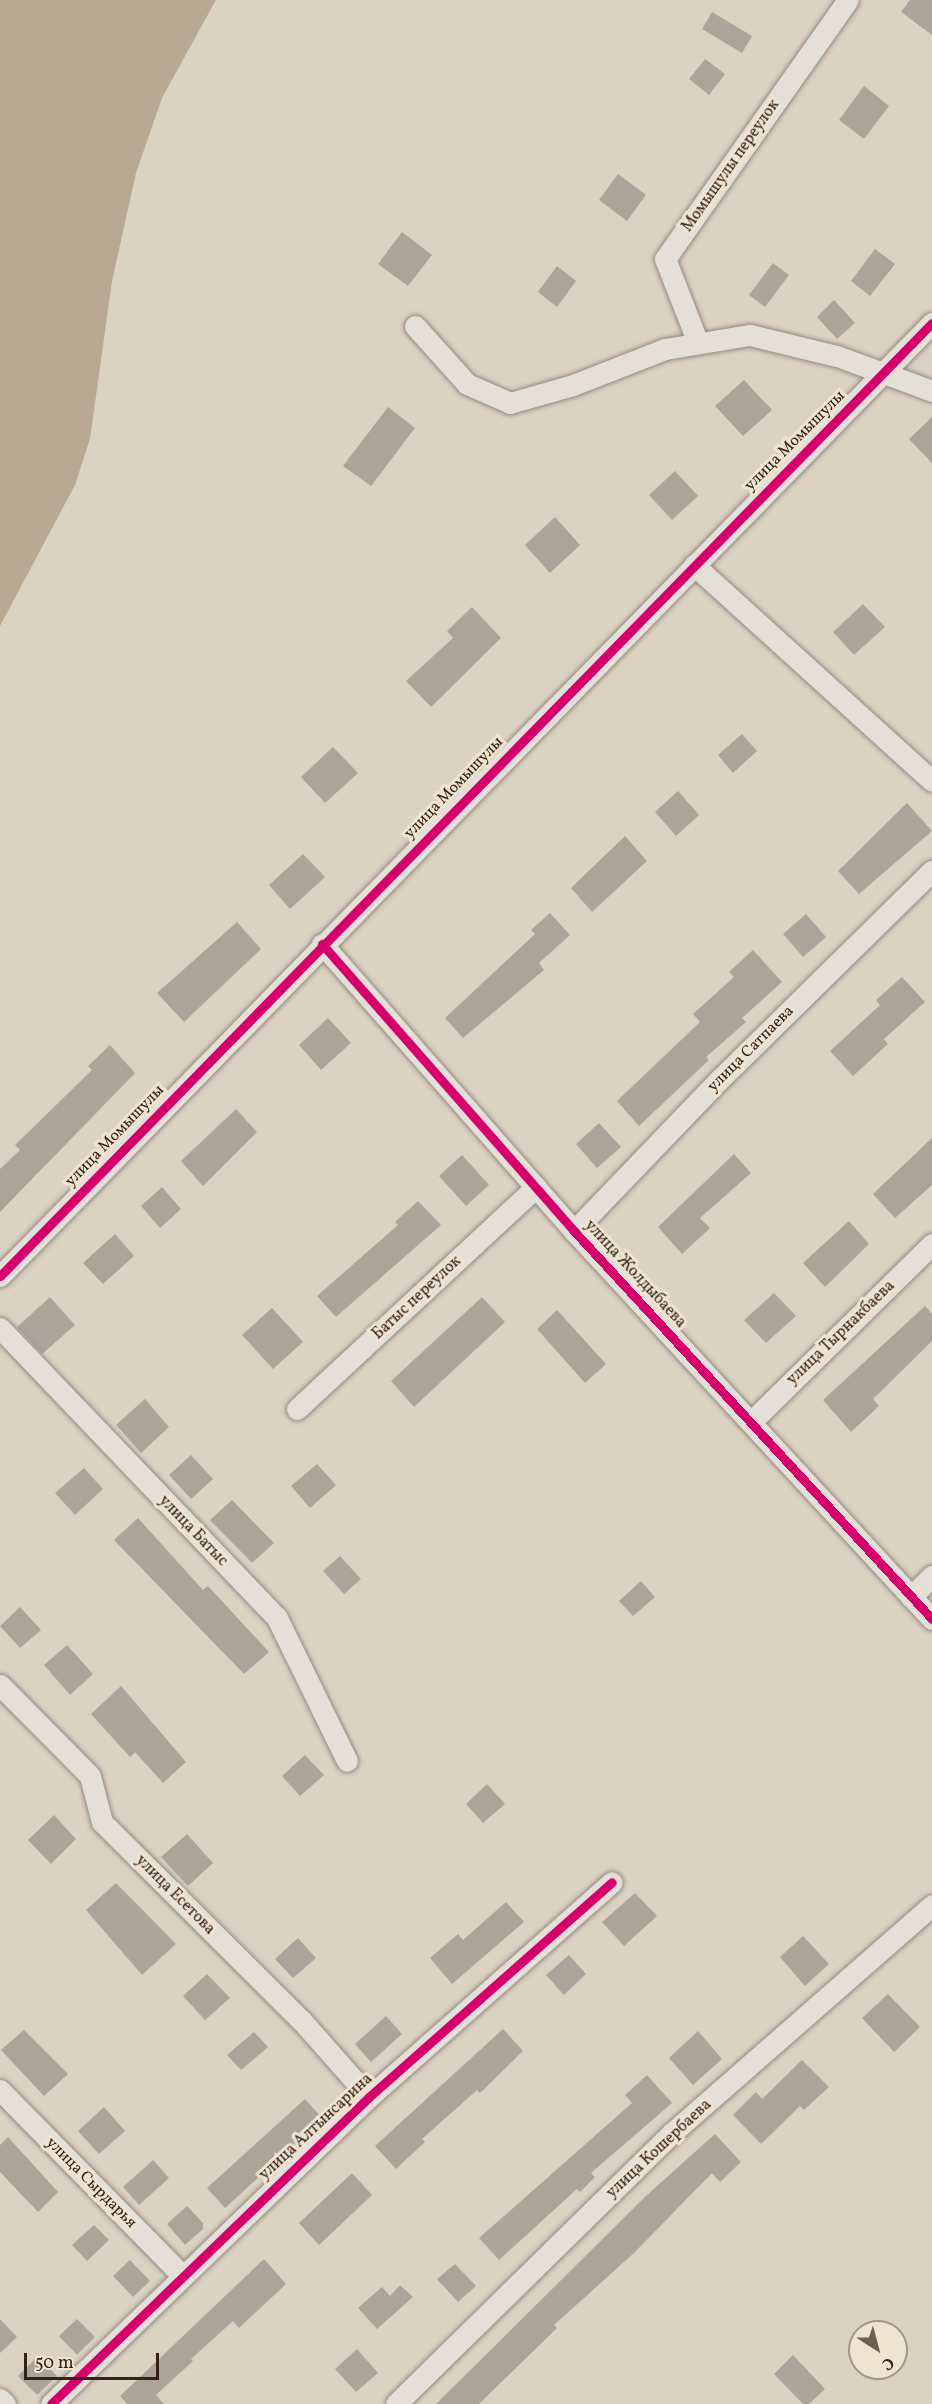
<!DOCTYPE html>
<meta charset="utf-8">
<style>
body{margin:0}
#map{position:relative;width:932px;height:2404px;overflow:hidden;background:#dcd2c2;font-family:Vollkorn,serif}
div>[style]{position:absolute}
.water>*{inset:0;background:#b9a994}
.building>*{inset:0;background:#aca499}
.roads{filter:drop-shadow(0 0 2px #928a80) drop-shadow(0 0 2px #928a80)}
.street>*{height:21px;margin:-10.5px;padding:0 10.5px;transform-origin:10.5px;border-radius:10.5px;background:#e4dfd7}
.cycleway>*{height:9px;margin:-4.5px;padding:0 4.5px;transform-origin:4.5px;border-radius:4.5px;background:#d6006c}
span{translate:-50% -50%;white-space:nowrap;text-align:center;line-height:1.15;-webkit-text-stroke:6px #efe3d1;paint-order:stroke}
.street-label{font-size:16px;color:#352117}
.north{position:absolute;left:848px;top:2320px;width:60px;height:60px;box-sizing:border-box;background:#efe3d1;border:2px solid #a59587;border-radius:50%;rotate:144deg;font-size:16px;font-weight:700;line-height:24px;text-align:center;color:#352117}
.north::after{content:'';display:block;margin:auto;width:21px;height:27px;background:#6f5f53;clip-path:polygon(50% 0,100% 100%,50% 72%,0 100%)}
.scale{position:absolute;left:24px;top:2353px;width:135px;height:27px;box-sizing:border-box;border:3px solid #352117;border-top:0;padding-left:8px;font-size:18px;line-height:21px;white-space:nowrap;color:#352117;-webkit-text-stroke:4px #efe3d1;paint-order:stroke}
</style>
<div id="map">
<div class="water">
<i style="clip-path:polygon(0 0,216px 0,162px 98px,136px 173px,112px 281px,90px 439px,75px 485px,0 626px)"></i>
</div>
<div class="building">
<i style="clip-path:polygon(910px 0,932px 0,932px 35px,901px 12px)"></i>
<i style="clip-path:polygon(712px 12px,752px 36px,742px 53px,702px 29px)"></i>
<i style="clip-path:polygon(705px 59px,725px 74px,709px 95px,689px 79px)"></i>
<i style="clip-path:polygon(864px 86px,889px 106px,864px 139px,839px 120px)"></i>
<i style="clip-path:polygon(618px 174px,646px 195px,627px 221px,599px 200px)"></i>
<i style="clip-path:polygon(402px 232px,432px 255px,408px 286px,378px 264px)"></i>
<i style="clip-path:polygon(875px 249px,895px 264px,870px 296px,851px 281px)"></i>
<i style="clip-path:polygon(773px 263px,789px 275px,765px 307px,749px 295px)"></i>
<i style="clip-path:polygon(557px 266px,576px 281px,557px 307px,538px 292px)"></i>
<i style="clip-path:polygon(834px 300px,855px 323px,837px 339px,817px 317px)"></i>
<i style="clip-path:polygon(744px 380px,772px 410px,743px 436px,715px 406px)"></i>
<i style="clip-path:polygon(388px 407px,415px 428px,371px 486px,343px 466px)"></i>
<i style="clip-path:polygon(932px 417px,932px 463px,909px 439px)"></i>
<i style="clip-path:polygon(675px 471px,698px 496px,672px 520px,649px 495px)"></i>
<i style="clip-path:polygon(555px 517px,580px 545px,550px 573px,525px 545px)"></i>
<i style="clip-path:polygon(863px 604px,885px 627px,854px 655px,833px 632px)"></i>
<i style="clip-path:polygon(472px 607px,501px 638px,431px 707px,406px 681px,453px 638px,447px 631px)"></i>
<i style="clip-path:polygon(742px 734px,757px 751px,733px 773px,718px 755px)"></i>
<i style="clip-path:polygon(333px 747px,358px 773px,325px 803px,301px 777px)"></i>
<i style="clip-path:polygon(678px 791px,699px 815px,676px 836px,655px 812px)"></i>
<i style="clip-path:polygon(907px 803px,932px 831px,859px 894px,838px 871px)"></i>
<i style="clip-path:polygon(625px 836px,647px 861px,592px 912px,571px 888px)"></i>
<i style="clip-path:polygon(303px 854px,325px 877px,290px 909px,269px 885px)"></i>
<i style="clip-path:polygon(550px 913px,570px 935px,539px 963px,544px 970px,463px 1038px,445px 1018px,535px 934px,531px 930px)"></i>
<i style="clip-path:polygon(806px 914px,826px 937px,803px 957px,783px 934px)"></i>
<i style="clip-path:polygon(237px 922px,261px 949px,184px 1022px,157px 993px)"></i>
<i style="clip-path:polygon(753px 950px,782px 982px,742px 1018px,746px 1022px,706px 1057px,709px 1060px,639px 1126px,617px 1101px,700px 1022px,693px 1014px,734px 977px,729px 972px)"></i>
<i style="clip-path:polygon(902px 977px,925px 1002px,884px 1039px,888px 1044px,853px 1076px,830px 1051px,880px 1005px,876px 1000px)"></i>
<i style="clip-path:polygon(328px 1018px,351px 1043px,321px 1070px,299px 1045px)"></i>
<i style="clip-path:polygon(110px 1045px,135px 1073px,0 1212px,0 1169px,20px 1150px,15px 1145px,92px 1070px,88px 1066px)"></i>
<i style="clip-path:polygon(236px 1109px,257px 1132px,203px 1186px,181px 1161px)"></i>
<i style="clip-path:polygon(599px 1123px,621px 1147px,597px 1168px,576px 1144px)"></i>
<i style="clip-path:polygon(932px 1138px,932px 1185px,895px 1218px,873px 1194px)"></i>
<i style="clip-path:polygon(734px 1154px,751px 1173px,700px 1218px,710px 1228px,682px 1254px,658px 1227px)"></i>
<i style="clip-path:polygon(462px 1155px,489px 1185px,466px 1206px,439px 1176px)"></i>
<i style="clip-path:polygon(162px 1187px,181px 1209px,160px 1228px,141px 1206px)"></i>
<i style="clip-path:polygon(418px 1201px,441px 1225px,336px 1317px,317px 1296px,398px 1225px,395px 1222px)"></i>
<i style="clip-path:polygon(849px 1221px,869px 1244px,825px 1287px,803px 1263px)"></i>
<i style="clip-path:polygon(115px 1234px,134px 1256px,103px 1284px,83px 1263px)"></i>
<i style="clip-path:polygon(774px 1293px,796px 1316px,766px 1343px,744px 1320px)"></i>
<i style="clip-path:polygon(50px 1297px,75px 1325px,42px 1354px,17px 1327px)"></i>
<i style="clip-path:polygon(482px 1297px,505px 1322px,414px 1407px,391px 1381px)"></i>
<i style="clip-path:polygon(925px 1306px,932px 1314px,932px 1341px,873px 1399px,879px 1406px,851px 1432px,823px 1400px)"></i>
<i style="clip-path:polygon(272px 1308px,303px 1342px,273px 1369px,242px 1335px)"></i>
<i style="clip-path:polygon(557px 1310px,606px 1364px,585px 1383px,537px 1329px)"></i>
<i style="clip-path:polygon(145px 1399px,169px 1427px,141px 1453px,116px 1425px)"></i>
<i style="clip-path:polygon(191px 1455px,213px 1479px,191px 1499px,169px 1475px)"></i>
<i style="clip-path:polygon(317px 1464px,336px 1485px,310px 1508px,291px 1486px)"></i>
<i style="clip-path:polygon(84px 1468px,103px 1489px,75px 1515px,55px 1493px)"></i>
<i style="clip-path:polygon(232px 1500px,274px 1543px,252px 1563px,210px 1520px)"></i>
<i style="clip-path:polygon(138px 1518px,203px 1590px,208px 1586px,269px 1652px,244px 1674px,114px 1540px)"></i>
<i style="clip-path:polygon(340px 1556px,361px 1579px,344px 1594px,323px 1571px)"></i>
<i style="clip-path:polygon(641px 1581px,655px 1597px,633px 1616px,619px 1601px)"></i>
<i style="clip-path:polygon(20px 1607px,41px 1630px,20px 1648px,0 1626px)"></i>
<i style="clip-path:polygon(67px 1645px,93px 1674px,70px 1695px,44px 1665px)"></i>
<i style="clip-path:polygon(121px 1686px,186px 1762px,163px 1783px,135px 1752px,130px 1757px,91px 1714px)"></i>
<i style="clip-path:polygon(305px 1755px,324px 1775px,300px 1796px,282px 1776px)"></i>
<i style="clip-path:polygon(487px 1784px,505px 1804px,483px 1823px,466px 1804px)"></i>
<i style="clip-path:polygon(54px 1815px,76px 1839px,51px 1864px,28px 1840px)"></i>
<i style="clip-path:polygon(187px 1834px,213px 1863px,188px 1886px,161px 1857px)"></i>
<i style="clip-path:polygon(116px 1883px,176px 1944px,142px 1975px,86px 1910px)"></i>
<i style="clip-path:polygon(635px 1893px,657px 1916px,624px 1946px,602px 1922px)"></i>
<i style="clip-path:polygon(506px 1902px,524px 1922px,452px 1984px,430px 1958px,458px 1934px,463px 1940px)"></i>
<i style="clip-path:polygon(803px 1936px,829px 1964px,805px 1986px,780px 1957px)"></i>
<i style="clip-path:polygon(298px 1938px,316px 1958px,293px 1978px,275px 1959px)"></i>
<i style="clip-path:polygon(569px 1955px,586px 1974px,564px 1995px,546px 1975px)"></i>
<i style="clip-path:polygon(207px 1974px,230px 1998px,205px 2020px,183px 1996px)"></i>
<i style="clip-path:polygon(888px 1994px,920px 2027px,894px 2052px,862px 2018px)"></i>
<i style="clip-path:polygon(386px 2016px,402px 2034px,371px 2062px,355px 2044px)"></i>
<i style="clip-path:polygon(503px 2029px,523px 2051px,480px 2093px,477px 2090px,422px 2139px,425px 2142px,396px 2169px,375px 2146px)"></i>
<i style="clip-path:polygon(24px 2030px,68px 2074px,44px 2096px,1px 2050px)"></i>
<i style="clip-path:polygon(698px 2031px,722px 2059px,693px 2085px,669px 2058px)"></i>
<i style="clip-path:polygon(254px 2032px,268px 2047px,241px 2070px,227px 2055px)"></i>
<i style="clip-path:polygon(802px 2060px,829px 2087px,804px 2110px,800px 2106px,761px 2144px,733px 2115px,756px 2092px,762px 2099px)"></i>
<i style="clip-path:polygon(647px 2075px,672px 2103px,591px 2173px,595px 2177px,580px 2192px,577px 2189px,499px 2260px,479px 2238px,632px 2103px,625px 2095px)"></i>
<i style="clip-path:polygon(305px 2099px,323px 2119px,225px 2208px,207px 2188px)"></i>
<i style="clip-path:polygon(104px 2107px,125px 2131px,99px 2154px,78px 2131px)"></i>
<i style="clip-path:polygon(715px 2134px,741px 2162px,720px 2182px,712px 2173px,634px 2253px,554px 2325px,557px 2328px,479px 2404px,436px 2404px,647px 2195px)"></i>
<i style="clip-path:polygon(8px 2137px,58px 2192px,38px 2212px,0 2172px,0 2145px)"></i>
<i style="clip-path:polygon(153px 2160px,169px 2178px,139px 2205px,123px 2187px)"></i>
<i style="clip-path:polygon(352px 2173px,372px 2195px,319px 2245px,299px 2223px)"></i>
<i style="clip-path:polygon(187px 2206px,203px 2223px,203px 2229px,185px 2245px,167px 2224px)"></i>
<i style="clip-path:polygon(94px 2225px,109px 2240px,87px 2261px,72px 2245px)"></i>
<i style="clip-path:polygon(264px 2259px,286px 2284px,239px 2328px,233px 2321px,191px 2359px,193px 2361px,156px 2395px,164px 2404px,127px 2404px,120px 2396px)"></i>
<i style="clip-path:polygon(130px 2260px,150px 2281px,133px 2297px,113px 2276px)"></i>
<i style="clip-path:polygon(455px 2264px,476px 2286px,458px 2302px,437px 2279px)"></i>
<i style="clip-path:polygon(400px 2285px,413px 2297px,377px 2329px,358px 2308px,382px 2287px,390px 2296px)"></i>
<i style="clip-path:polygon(0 2319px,17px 2337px,0 2353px)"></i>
<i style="clip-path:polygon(77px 2319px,95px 2337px,77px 2355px,59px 2336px)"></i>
<i style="clip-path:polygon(357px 2349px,378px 2373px,356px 2392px,335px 2369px)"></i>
<i style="clip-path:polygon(793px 2355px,825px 2389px,809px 2404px,803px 2404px,774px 2374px)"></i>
<i style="clip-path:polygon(38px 2356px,57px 2376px,37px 2395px,18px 2376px)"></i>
</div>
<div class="roads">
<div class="street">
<i style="left:415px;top:326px;width:78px;rotate:48.1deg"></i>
<i style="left:467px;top:384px;width:47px;rotate:23.8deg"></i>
<i style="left:510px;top:403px;width:66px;rotate:-15.9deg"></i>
<i style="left:573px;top:385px;width:99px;rotate:-21.4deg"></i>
<i style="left:665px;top:349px;width:86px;rotate:-9.4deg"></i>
<i style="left:750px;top:335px;width:89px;rotate:13.6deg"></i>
<i style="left:837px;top:356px;width:101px;rotate:20.2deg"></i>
<i style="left:698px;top:343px;width:90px;rotate:-111.4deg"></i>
<i style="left:665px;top:259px;width:317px;rotate:-54.8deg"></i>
<i style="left:694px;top:565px;width:321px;rotate:42.2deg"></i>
<i style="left:322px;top:944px;width:382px;rotate:48.7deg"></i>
<i style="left:574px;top:1231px;width:528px;rotate:47.3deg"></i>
<i style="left:574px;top:1231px;width:211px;rotate:-46.2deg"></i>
<i style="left:720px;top:1079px;width:297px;rotate:-44.5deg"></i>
<i style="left:0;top:1276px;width:1333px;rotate:-45.64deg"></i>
<i style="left:0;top:1328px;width:401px;rotate:46.3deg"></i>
<i style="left:277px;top:1618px;width:159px;rotate:63.9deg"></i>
<i style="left:297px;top:1409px;width:326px;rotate:-42.9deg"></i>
<i style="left:751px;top:1422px;width:254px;rotate:-44.5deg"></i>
<i style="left:911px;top:1597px;width:30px;rotate:-45deg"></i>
<i style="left:0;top:1685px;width:128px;rotate:45.3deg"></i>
<i style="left:90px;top:1776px;width:48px;rotate:75.4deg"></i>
<i style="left:102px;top:1822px;width:282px;rotate:44.9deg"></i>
<i style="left:302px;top:2021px;width:101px;rotate:48.6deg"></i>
<i style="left:0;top:2090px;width:261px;rotate:45.5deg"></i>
<i style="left:0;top:2399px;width:7px;rotate:45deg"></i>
<i style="left:51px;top:2404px;width:442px;rotate:-44deg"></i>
<i style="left:369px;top:2097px;width:324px;rotate:-41.5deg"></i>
<i style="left:396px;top:2404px;width:387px;rotate:-44.5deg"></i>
<i style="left:672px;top:2133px;width:346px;rotate:-41.2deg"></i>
</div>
</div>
<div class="cycleway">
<i style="left:322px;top:944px;width:382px;rotate:48.7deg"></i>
<i style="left:574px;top:1231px;width:528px;rotate:47.3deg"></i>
<i style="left:0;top:1276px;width:1333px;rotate:-45.64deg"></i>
<i style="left:51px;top:2404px;width:442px;rotate:-44deg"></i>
<i style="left:369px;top:2097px;width:324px;rotate:-41.5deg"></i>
</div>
<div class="street-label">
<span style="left:731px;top:166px;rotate:-55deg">Момышулы переулок</span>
<span style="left:795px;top:441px;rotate:-45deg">улица Момышулы</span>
<span style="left:454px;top:788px;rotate:-46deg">улица Момышулы</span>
<span style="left:751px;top:1049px;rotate:-45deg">улица Сатпаева</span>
<span style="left:115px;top:1136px;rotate:-46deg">улица Момышулы</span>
<span style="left:635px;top:1274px;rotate:47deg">улица Жолдыбаева</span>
<span style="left:417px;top:1298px;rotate:-43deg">Батыс переулок</span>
<span style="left:841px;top:1333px;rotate:-44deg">улица Тырнакбаева</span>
<span style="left:193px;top:1531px;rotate:46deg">улица Батыс</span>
<span style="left:175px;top:1895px;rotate:45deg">улица Есетова</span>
<span style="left:316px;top:2127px;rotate:-43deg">улица Алтынсарина</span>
<span style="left:659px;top:2149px;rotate:-43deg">улица Кошербаева</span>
<span style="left:91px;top:2183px;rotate:45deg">улица Сырдарья</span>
</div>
<div class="north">С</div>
<div class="scale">50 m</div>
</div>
